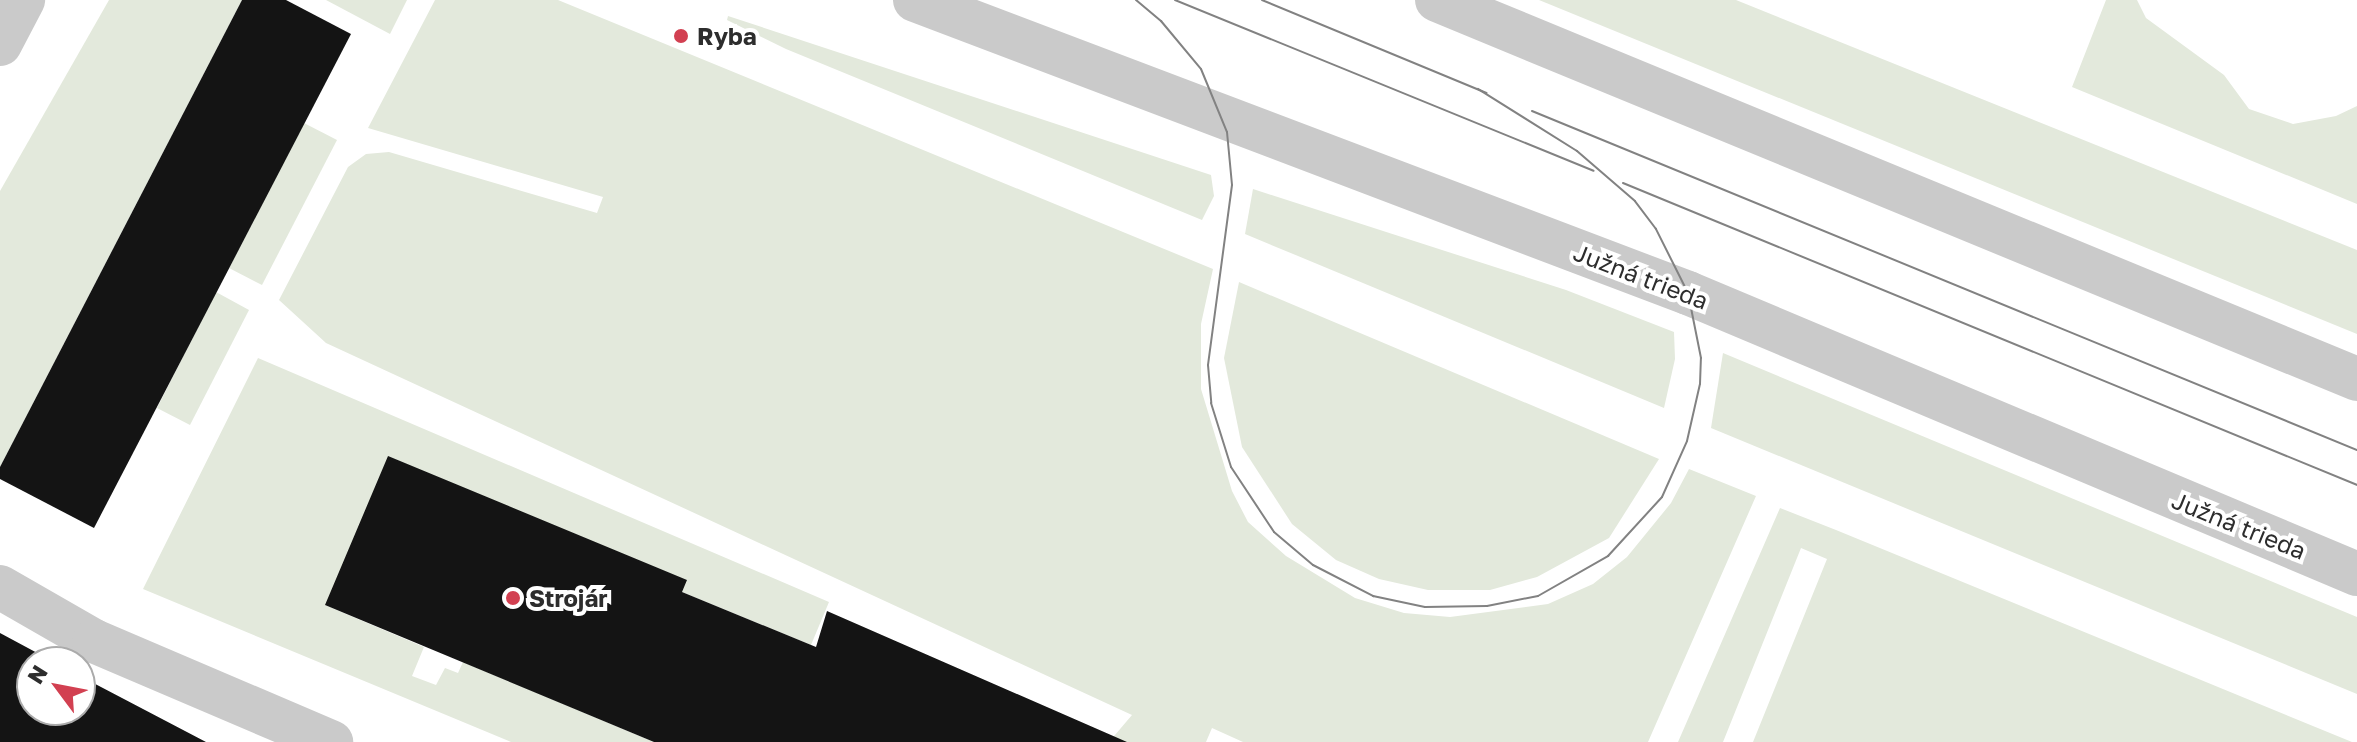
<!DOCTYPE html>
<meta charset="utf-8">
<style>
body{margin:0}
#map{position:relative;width:2357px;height:742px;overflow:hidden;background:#fff;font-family:"Golos Text",sans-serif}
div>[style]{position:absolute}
.green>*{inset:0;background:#e3e9dc}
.building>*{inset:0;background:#141414}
.minor>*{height:44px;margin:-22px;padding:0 22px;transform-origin:22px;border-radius:22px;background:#cacaca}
.tram>*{height:2px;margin:-1px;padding:0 1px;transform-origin:1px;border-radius:1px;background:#828282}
.dots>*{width:22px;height:22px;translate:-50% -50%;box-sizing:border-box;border:4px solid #fff;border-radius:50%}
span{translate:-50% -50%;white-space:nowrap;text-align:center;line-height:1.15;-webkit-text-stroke:8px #fff;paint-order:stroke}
.poi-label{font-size:24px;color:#2d2d2d;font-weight:700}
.left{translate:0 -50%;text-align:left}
.street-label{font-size:24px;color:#2d2d2d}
.north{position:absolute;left:16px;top:646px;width:80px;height:80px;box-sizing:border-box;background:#fff;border:2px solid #ababab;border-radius:50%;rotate:302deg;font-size:22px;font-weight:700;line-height:32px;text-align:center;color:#2d2d2d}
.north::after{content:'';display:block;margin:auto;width:28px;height:36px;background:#d24051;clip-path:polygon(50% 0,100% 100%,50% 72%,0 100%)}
</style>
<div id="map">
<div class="green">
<i style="clip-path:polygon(109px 0,242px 0,0 467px,0 191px)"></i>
<i style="clip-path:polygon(326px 0,407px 0,390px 34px)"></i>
<i style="clip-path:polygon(435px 0,558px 0,1213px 269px,1201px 324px,1201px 389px,1232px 491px,1248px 522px,1286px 556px,1355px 598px,1404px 613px,1450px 617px,1548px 604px,1593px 584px,1627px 557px,1671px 503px,1689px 469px,1756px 496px,1648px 742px,1243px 742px,1212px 728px,1206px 742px,1109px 742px,1132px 715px,326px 343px,279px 300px,348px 167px,366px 154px,389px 152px,597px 213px,603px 197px,368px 128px)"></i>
<i style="clip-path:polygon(1539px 0,1736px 0,2357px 250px,2357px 334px)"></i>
<i style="clip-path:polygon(2106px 0,2137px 0,2146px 18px,2224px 75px,2249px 109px,2293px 124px,2336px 116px,2357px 106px,2357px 204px,2072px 87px)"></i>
<i style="clip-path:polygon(728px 16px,1211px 175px,1214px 196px,1202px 220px,786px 49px,727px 20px)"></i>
<i style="clip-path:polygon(304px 123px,337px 140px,262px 285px,229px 268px)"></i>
<i style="clip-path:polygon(1253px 189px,1566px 290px,1674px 332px,1675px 359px,1664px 408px,1245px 234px)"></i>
<i style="clip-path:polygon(1239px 282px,1659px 459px,1609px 538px,1537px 577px,1490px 590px,1428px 590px,1379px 579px,1336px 560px,1292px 524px,1242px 447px,1224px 358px)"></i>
<i style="clip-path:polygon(216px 292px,249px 310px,190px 425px,157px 408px)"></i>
<i style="clip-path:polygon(1723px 353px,2357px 617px,2357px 694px,1711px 428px)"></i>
<i style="clip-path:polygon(258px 358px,829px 602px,811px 645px,682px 592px,325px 605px,424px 647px,412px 676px,436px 685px,445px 668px,458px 673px,463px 662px,654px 742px,511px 742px,143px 589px)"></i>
<i style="clip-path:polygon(1780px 508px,1836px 530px,2352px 742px,1753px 742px,1827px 559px,1801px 548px,1723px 742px,1678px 742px)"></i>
</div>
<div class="building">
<i style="clip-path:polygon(242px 0,286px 0,351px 34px,94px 528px,0 479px,0 467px)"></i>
<i style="clip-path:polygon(388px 456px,687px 580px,682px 592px,816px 647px,827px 611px,1127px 742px,654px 742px,325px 605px)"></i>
<i style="clip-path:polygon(0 633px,54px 662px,32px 662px,32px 710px,80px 710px,80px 676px,206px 742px,0 742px)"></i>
</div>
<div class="minor">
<i style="left:915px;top:0;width:827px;rotate:20.76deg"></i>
<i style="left:1688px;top:293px;width:726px;rotate:22.78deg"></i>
<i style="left:1437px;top:0;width:995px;rotate:22.39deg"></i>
<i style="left:0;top:44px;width:50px;rotate:-62.4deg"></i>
<i style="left:0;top:587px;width:108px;rotate:29.9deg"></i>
<i style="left:94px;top:641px;width:258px;rotate:23.1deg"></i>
</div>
<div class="tram">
<i style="left:1136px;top:0;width:33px;rotate:40deg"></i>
<i style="left:1161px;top:21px;width:62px;rotate:50.2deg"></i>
<i style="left:1201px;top:69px;width:68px;rotate:67.6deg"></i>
<i style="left:1227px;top:132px;width:53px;rotate:84.6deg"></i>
<i style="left:1232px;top:185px;width:182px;rotate:97.6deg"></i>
<i style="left:1208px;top:365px;width:38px;rotate:85deg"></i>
<i style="left:1211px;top:403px;width:67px;rotate:72.6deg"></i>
<i style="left:1231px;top:467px;width:78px;rotate:56.5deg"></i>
<i style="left:1274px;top:532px;width:51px;rotate:40.2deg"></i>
<i style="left:1313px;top:565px;width:68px;rotate:27.3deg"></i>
<i style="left:1373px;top:596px;width:53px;rotate:11.9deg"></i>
<i style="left:1425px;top:607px;width:62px;rotate:-0.9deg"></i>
<i style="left:1487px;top:606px;width:52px;rotate:-11.1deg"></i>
<i style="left:1538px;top:596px;width:81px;rotate:-29.7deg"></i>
<i style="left:1608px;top:556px;width:80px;rotate:-47.5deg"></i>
<i style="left:1662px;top:497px;width:61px;rotate:-65.9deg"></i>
<i style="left:1687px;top:441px;width:58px;rotate:-77.2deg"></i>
<i style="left:1700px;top:384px;width:26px;rotate:-88deg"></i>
<i style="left:1701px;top:358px;width:66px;rotate:-101.3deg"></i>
<i style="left:1688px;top:293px;width:72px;rotate:-116.6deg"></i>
<i style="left:1656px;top:229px;width:35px;rotate:-127deg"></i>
<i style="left:1635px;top:201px;width:77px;rotate:-139.2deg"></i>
<i style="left:1577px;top:151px;width:117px;rotate:-147.9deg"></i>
<i style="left:1175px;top:0;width:452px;rotate:22.2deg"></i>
<i style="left:1262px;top:0;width:243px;rotate:22.5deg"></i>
<i style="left:1532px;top:111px;width:892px;rotate:22.34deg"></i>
<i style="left:1623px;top:183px;width:794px;rotate:22.36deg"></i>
</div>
<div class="dots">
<i style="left:681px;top:36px;background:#d24051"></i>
<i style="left:513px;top:598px;background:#d24051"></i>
</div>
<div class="poi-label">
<span class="left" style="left:697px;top:36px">Ryba</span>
<span class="left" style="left:529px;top:598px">Strojár</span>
</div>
<div class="street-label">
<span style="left:1641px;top:276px;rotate:21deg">Južná trieda</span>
<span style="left:2239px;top:525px;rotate:22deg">Južná trieda</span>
</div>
<div class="north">N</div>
</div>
